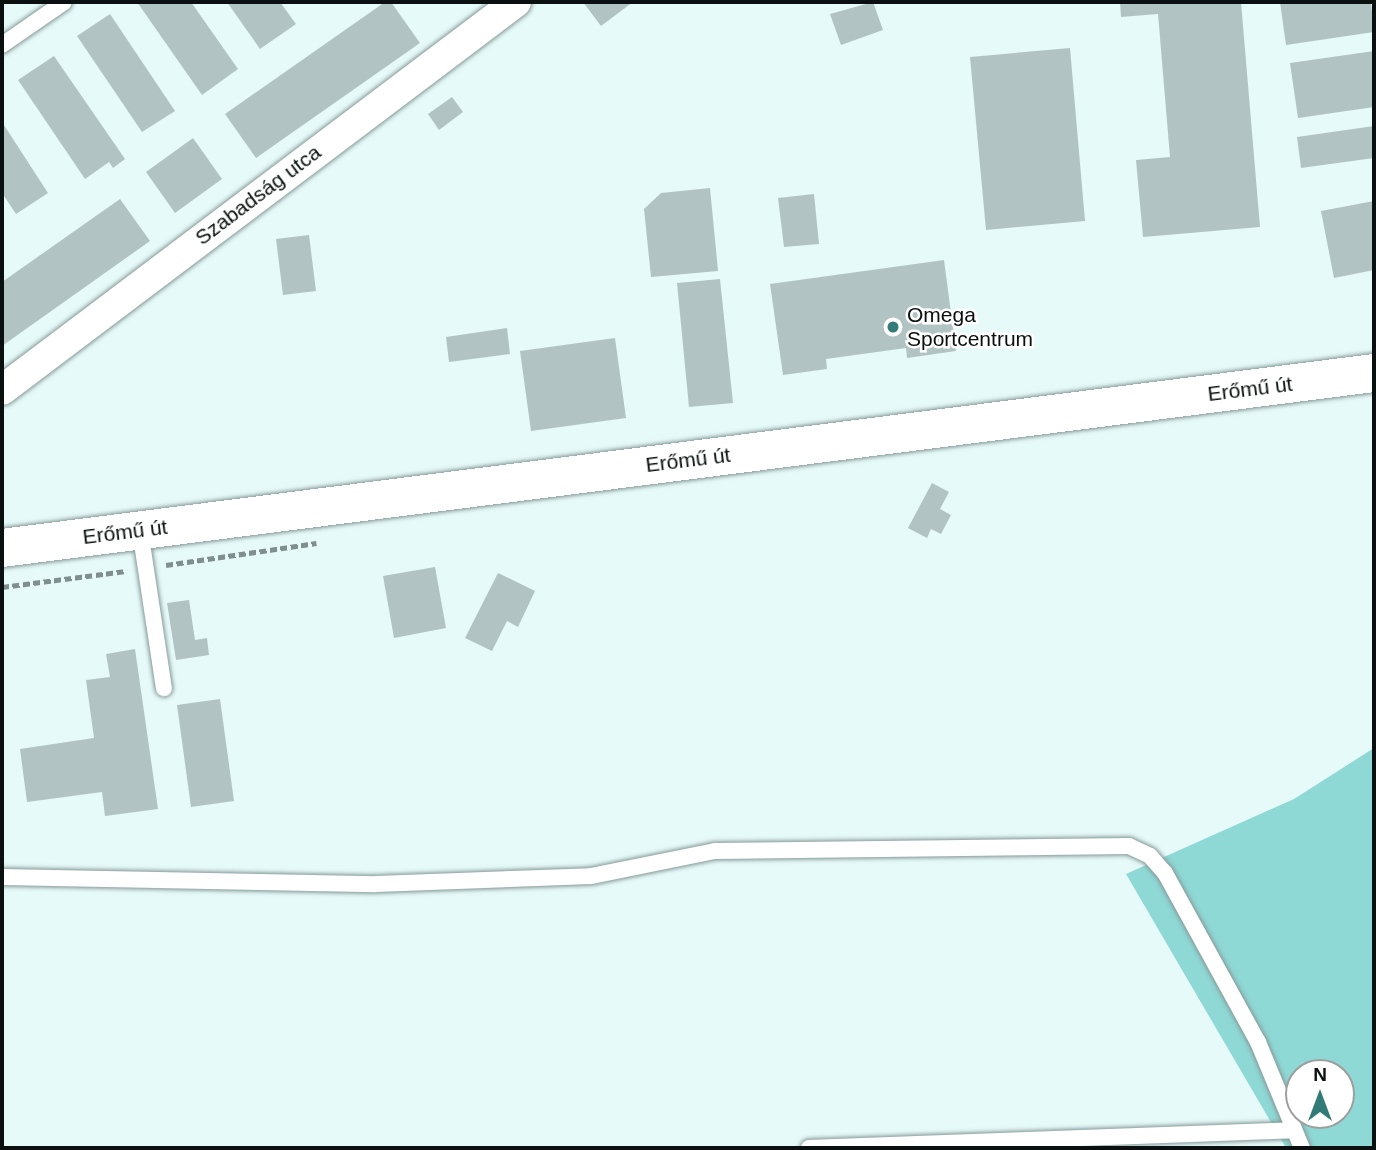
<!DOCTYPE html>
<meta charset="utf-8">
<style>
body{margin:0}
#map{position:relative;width:1376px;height:1150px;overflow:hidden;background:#e6faf9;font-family:Helvetica,sans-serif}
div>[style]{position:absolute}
.green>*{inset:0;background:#8ed8d5}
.building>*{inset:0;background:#b1c4c3}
.path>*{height:4.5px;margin-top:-2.25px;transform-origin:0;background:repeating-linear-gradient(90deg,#808e8d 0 7px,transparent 0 10.5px)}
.roads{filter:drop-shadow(0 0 2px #869998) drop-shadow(0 0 2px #869998)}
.lane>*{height:16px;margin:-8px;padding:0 8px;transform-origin:8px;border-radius:8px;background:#fff}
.street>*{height:30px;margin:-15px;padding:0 15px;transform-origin:15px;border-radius:15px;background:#fff}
.secondary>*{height:38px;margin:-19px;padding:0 19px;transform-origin:19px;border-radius:19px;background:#fff}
.dots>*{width:19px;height:19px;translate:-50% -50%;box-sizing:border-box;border:4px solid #fff;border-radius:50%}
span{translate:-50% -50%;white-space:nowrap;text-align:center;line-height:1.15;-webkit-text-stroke:5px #fff;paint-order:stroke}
.street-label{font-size:21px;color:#09100f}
.poi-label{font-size:21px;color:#09100f}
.left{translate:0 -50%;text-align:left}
.frame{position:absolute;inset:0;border:4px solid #09100f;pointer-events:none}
.north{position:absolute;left:1285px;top:1059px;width:70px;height:70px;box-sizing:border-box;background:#fff;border:2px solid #9d9f9f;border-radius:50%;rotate:0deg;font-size:19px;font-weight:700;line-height:28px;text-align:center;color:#09100f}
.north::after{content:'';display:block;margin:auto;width:24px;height:32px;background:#327b78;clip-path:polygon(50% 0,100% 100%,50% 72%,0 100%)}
</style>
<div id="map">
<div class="green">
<i style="clip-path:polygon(evenodd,1374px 748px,1374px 1148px,1286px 1148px,1126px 874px,1294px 799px,1374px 748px,1299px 1073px,1341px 1073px,1341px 1115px,1299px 1115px,1299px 1073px)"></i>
</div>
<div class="building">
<i style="clip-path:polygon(137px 2px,191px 2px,238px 69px,202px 95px)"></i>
<i style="clip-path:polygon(227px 2px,280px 2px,296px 24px,260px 49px)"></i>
<i style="clip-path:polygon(385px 2px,391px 2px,420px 43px,256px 158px,225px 114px)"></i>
<i style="clip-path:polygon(583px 2px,633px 2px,601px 26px)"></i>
<i style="clip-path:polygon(873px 2px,883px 30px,841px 45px,830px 14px)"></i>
<i style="clip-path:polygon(1120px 2px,1241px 2px,1260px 227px,1143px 237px,1136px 160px,1170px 157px,1158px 14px,1121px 17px)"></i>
<i style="clip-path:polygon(1280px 2px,1371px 2px,1374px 32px,1286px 45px)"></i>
<i style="clip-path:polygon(110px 14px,175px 111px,142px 132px,77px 36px)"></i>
<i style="clip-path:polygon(1070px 48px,1085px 221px,986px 230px,970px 57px)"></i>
<i style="clip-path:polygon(1374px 51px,1374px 107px,1298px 118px,1290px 63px)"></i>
<i style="clip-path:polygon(54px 56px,125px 159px,113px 168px,109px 162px,85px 179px,18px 80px)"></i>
<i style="clip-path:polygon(452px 97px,463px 112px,439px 130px,428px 114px)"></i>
<i style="clip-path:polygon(2px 122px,48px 193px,16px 214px,2px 193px)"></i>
<i style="clip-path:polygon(1374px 126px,1374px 158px,1301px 168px,1297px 137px)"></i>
<i style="clip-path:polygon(193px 138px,222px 179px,175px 213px,146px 172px)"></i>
<i style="clip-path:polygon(710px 188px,718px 271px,651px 277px,644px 209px,661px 193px)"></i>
<i style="clip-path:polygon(814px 194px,819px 244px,784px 247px,778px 198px)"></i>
<i style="clip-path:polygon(120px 199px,150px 241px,2px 346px,2px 282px)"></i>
<i style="clip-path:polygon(1374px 201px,1374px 270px,1334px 278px,1321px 211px)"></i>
<i style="clip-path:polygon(309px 235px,316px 291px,283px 295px,276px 239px)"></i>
<i style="clip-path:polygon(944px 260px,956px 351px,907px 358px,906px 348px,826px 359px,827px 369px,783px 375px,770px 284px)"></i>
<i style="clip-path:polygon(720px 279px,733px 403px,689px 407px,677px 283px)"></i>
<i style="clip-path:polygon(507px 328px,510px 354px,449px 362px,446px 337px)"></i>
<i style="clip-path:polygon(615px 338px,626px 418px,531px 431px,520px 351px)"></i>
<i style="clip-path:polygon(932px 483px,949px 492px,940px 509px,951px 515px,941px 534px,931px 529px,927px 538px,908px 528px)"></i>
<i style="clip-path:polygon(435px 567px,446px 628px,394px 638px,383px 576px)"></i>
<i style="clip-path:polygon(498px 573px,535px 591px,518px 627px,507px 621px,492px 651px,465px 638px)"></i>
<i style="clip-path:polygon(189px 600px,195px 640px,207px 638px,209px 655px,176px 660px,167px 603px)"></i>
<i style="clip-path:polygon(135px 649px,158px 809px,105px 816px,102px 792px,27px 802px,20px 749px,94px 738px,86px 680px,110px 677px,106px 654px)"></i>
<i style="clip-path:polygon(220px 699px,234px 801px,191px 807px,177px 705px)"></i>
</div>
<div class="path">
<i style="left:166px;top:565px;width:152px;rotate:-8.3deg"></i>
<i style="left:2px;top:587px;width:125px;rotate:-7.4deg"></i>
</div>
<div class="roads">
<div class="lane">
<i style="left:2px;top:45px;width:75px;rotate:-34.7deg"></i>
<i style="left:140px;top:530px;width:160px;rotate:81.4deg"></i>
<i style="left:2px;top:877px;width:374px;rotate:1.1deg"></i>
<i style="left:376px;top:884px;width:215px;rotate:-2.1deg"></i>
<i style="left:591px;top:876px;width:126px;rotate:-11.4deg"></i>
<i style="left:715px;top:851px;width:414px;rotate:-0.7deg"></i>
<i style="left:1129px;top:846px;width:23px;rotate:25deg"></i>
<i style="left:1150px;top:856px;width:23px;rotate:49deg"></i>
<i style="left:1165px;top:873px;width:193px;rotate:61.2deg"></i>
<i style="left:1258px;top:1042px;width:115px;rotate:67.5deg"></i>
<i style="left:809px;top:1148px;width:484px;rotate:-2.1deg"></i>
</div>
<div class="street">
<i style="left:2px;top:390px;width:644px;rotate:-37.05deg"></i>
</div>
<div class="secondary">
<i style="left:2px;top:548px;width:1383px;rotate:-7.27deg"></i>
</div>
</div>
<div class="dots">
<i style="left:893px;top:327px;background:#327b78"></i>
</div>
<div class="street-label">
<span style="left:258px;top:195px;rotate:-37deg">Szabadság utca</span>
<span style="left:1250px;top:389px;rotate:-7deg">Erőmű út</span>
<span style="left:688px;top:460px;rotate:-7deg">Erőmű út</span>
<span style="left:125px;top:532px;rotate:-7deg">Erőmű út</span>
</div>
<div class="poi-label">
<span class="left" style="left:907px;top:327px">Omega<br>Sportcentrum</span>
</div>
<div class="frame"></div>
<div class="north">N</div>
</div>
